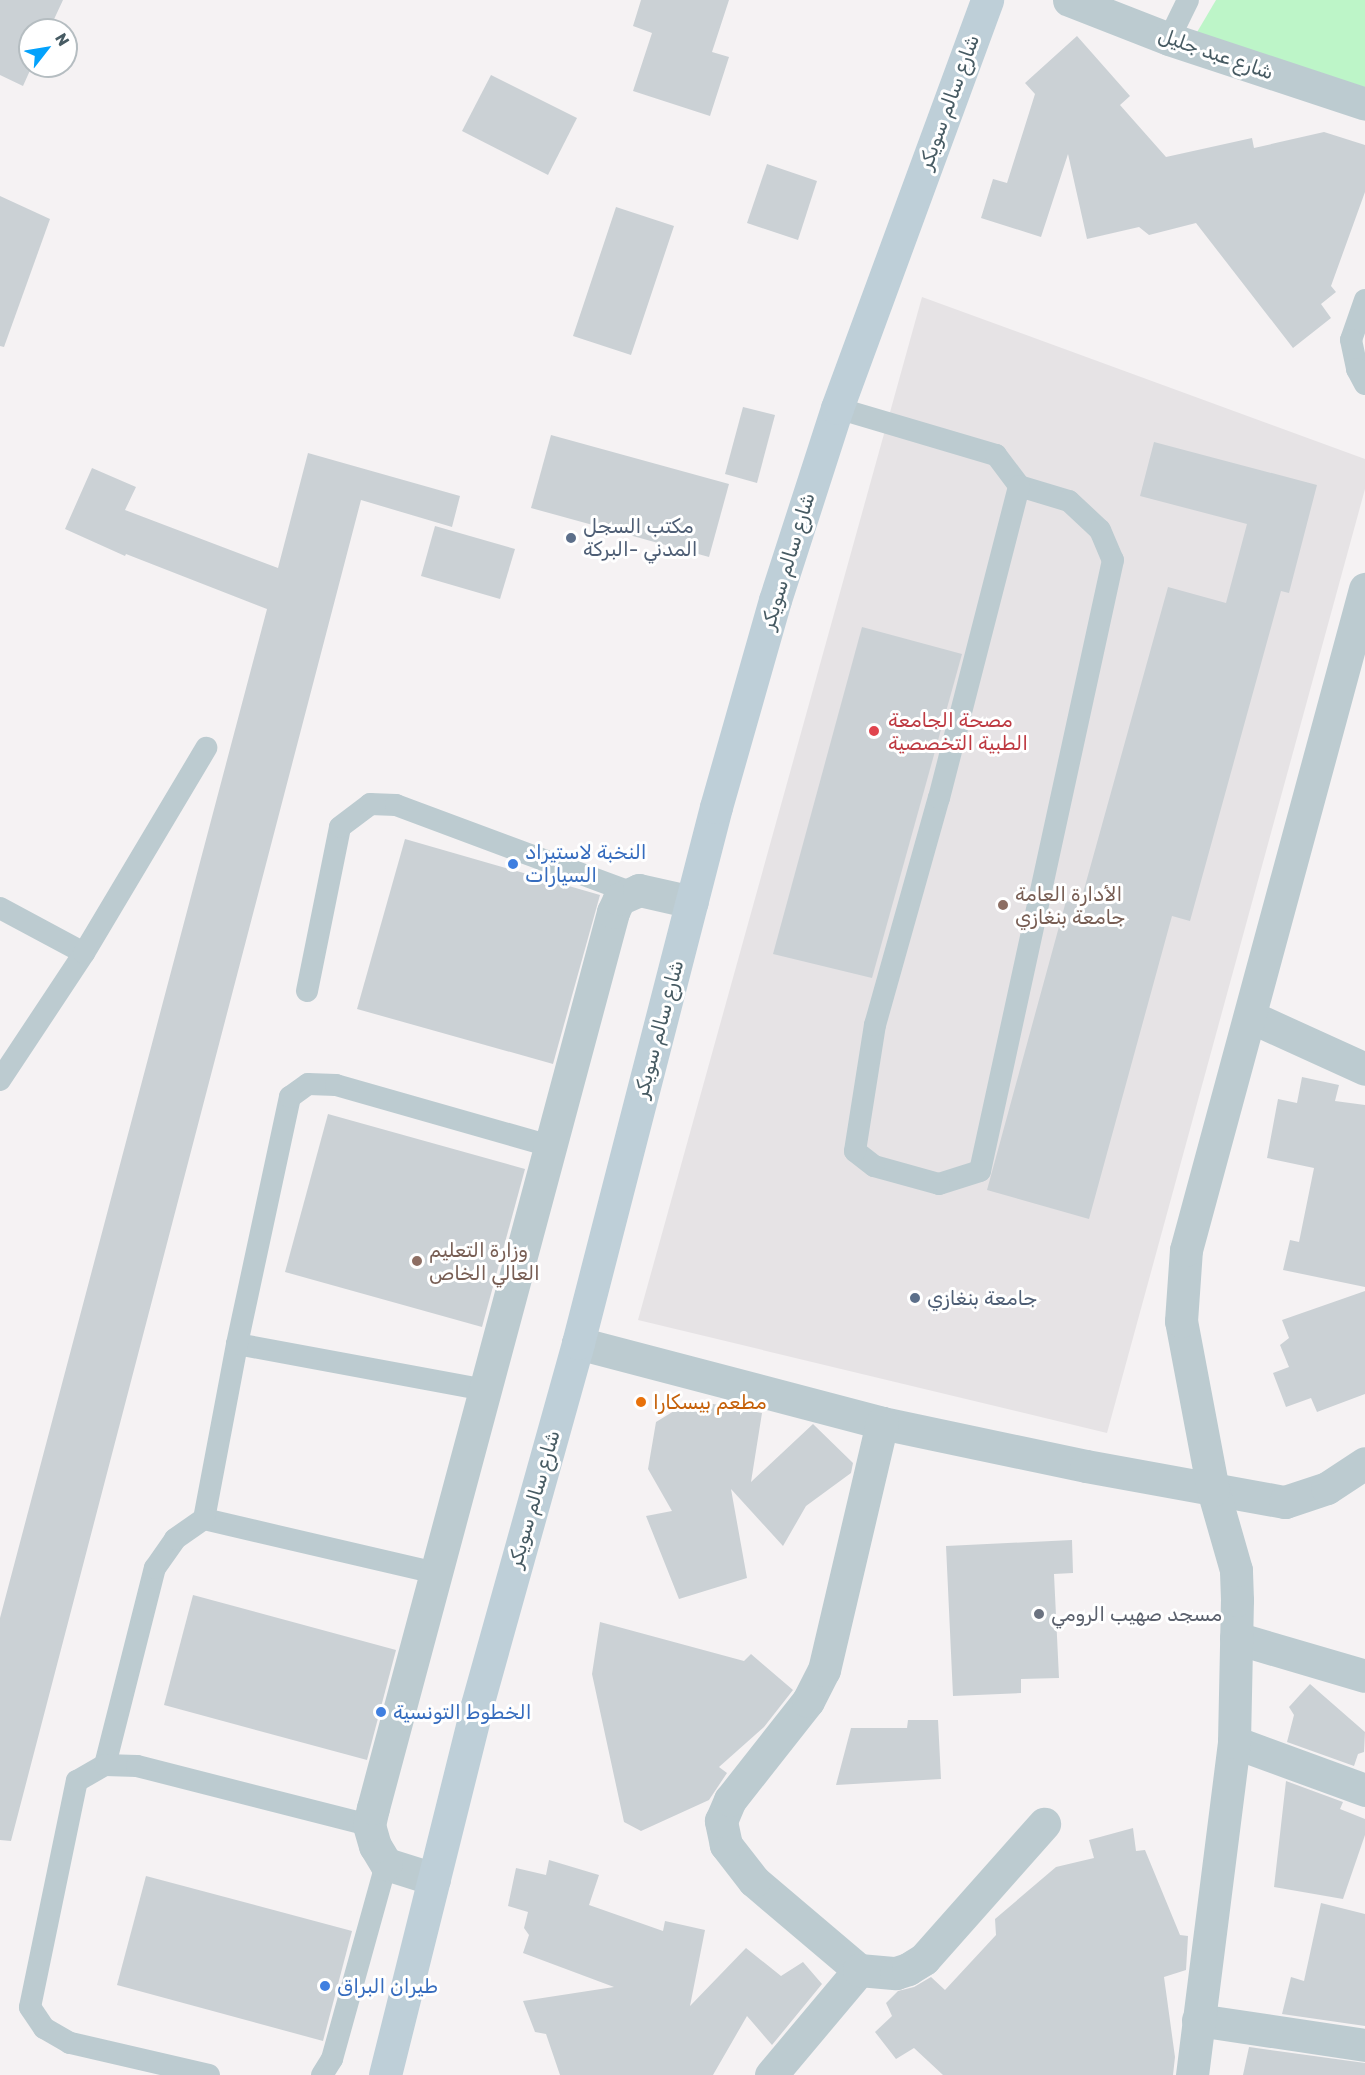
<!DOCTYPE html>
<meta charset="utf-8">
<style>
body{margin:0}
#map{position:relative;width:1365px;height:2075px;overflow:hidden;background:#f5f2f3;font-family:Rubik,"Noto Sans Arabic",sans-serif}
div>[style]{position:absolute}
.education>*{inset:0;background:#e6e3e5}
.green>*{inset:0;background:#bdf5c8}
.building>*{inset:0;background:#cbd1d5}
.lane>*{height:22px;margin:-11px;padding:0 11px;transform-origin:11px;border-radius:11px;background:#bccbd0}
.street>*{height:33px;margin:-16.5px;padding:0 16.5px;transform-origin:16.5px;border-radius:16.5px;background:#bccbd0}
.secondary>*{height:33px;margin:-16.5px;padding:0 16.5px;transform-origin:16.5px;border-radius:16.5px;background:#becfd8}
.dots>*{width:16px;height:16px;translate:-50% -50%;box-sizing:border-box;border:3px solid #fff;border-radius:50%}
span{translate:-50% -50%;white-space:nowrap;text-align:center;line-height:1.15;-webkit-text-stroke:6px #fff;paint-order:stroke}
.street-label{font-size:20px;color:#475b63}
.service-label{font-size:20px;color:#4e5e75}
.left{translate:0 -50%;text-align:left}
.health-label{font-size:20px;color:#be3a42}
.shop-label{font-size:20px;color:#366cbe}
.education-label{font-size:20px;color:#785e54}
.food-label{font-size:20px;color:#c56008}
.worship-label{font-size:20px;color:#5b616d}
.north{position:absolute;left:18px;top:18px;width:60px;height:60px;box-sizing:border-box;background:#fff;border:2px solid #b5bdc1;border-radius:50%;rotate:59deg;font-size:16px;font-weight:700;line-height:24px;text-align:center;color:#475b63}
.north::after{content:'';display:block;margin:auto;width:21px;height:27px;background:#04a2fc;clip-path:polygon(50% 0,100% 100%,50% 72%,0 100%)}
</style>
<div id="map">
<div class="education">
<i style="clip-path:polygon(922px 297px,1365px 459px,1365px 489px,1107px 1433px,638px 1320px)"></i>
</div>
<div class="green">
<i style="clip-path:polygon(1216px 0,1365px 0,1365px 100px,1193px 39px)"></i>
</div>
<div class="building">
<i style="clip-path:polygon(0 0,63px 0,49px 30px,30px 30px,30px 66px,32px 66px,23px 86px,0 75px)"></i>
<i style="clip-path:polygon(641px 0,729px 0,712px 52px,729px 57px,710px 116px,633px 91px,652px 33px,633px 26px)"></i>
<i style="clip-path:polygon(1077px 36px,1130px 96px,1120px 105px,1166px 157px,1252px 138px,1254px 148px,1324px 132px,1365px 145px,1365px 192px,1331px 286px,1336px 292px,1321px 304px,1331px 318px,1293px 348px,1196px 223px,1149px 235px,1139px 227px,1087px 239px,1068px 154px,1041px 237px,981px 218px,993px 179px,1007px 183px,1035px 94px,1025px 83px)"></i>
<i style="clip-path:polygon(491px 75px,577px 118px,548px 175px,462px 131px)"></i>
<i style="clip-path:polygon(767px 164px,817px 181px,798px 240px,747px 223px)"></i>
<i style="clip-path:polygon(0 196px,50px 219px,4px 347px,0 346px)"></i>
<i style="clip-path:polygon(616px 207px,674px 226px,631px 355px,573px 336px)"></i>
<i style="clip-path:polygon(743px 407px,775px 415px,757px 483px,725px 474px)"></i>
<i style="clip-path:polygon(551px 435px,729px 484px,709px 557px,531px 508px)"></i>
<i style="clip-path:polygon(1154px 442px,1317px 485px,1289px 593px,1281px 591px,1190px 921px,1172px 916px,1089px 1219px,987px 1190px,1066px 901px,1080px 904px,1168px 587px,1226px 603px,1247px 524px,1140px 496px)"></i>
<i style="clip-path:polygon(308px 453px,460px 496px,452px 527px,361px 500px,11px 1841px,0 1840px,0 1618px,267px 609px,126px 554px,125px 556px,65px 529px,92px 468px,136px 487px,125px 510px,278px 568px)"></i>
<i style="clip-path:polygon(435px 526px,515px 549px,500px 599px,421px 576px)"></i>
<i style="clip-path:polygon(862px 627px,962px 654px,872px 978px,773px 954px)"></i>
<i style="clip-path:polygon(405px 839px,600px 895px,553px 1064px,357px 1009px)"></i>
<i style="clip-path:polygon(1302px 1077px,1339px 1085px,1335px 1101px,1365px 1105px,1365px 1287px,1283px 1270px,1290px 1240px,1299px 1242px,1314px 1168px,1267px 1158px,1278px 1099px,1297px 1103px)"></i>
<i style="clip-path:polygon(328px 1114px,525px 1169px,482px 1327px,285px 1272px)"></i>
<i style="clip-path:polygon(1365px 1291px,1365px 1394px,1317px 1412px,1311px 1398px,1286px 1407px,1273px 1373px,1289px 1367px,1280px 1345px,1289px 1338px,1282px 1320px)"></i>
<i style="clip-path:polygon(692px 1400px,762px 1413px,751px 1482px,813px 1424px,853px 1463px,851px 1473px,806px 1506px,783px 1546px,731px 1489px,747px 1578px,679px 1599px,646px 1516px,672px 1511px,648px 1469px,656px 1422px)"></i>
<i style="clip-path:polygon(1072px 1540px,1073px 1573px,1054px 1574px,1059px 1678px,1021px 1679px,1021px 1693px,953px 1696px,946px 1546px)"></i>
<i style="clip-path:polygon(193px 1595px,396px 1650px,367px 1760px,164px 1705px)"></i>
<i style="clip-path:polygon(600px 1622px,744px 1661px,751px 1654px,793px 1690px,764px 1727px,719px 1767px,727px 1773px,709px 1800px,641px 1831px,624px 1822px,592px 1674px)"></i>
<i style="clip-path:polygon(1310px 1684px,1365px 1732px,1364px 1752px,1358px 1754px,1354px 1766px,1287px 1742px,1294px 1715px,1289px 1707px)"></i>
<i style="clip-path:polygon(908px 1720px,938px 1720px,941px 1779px,836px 1785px,851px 1728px,907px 1728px)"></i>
<i style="clip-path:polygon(1286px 1781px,1343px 1802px,1340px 1809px,1365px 1819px,1365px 1835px,1343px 1899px,1274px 1887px)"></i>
<i style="clip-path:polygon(1133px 1828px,1136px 1851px,1145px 1850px,1180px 1935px,1188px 1936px,1186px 1970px,1164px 1977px,1175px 2057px,1173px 2075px,943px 2075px,914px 2048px,896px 2059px,875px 2032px,892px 2016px,886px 2003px,898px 1991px,914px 1987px,931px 1977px,945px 1990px,996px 1935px,995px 1919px,1056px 1867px,1094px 1858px,1089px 1840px)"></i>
<i style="clip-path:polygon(549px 1860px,599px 1875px,589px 1905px,663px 1931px,665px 1921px,705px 1930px,690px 2006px,746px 1948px,781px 1976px,803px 1962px,822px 1984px,772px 2045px,747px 2016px,713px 2075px,560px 2075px,546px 2034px,535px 2032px,523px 2001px,614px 1987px,523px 1953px,529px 1935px,524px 1928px,528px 1912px,508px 1906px,516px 1868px,546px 1875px)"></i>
<i style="clip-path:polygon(146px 1876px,352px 1931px,323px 2041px,117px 1985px)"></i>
<i style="clip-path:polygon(1321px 1903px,1365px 1914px,1365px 2026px,1282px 2014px,1291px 1977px,1304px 1981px)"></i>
<i style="clip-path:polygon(1249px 2047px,1365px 2063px,1365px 2075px,1243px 2075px)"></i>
</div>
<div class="lane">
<i style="left:1169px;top:39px;width:43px;rotate:-64deg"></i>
<i style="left:1365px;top:300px;width:42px;rotate:109.3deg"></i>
<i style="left:1351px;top:340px;width:30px;rotate:78deg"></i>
<i style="left:1357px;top:369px;width:17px;rotate:62deg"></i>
<i style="left:837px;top:408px;width:166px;rotate:16.5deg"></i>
<i style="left:996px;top:455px;width:39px;rotate:53deg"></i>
<i style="left:1019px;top:486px;width:52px;rotate:16.7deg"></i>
<i style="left:1069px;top:501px;width:42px;rotate:43.1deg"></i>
<i style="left:1100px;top:530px;width:33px;rotate:67deg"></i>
<i style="left:1113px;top:560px;width:625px;rotate:102.28deg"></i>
<i style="left:980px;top:1171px;width:43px;rotate:162.4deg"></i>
<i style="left:939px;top:1184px;width:67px;rotate:-164.5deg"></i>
<i style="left:874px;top:1166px;width:24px;rotate:-142deg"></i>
<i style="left:855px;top:1151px;width:128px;rotate:-81deg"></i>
<i style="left:875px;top:1025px;width:236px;rotate:-74.3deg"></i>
<i style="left:939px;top:798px;width:322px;rotate:-75.6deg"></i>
<i style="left:0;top:908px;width:95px;rotate:28.2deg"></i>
<i style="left:307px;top:991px;width:167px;rotate:-78.6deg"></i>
<i style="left:340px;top:827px;width:38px;rotate:-37deg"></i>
<i style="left:370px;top:804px;width:26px;rotate:2deg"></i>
<i style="left:396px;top:805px;width:250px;rotate:20.4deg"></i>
<i style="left:0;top:1080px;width:152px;rotate:-56.5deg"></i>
<i style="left:84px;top:953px;width:239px;rotate:-59.2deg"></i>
<i style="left:237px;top:1344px;width:252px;rotate:10.5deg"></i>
<i style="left:436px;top:1573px;width:238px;rotate:-166.9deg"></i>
<i style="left:204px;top:1519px;width:178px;rotate:-79.3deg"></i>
<i style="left:237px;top:1344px;width:253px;rotate:-77.9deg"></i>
<i style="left:290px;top:1097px;width:22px;rotate:-36deg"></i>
<i style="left:308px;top:1084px;width:28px;rotate:2deg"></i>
<i style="left:336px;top:1085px;width:223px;rotate:15.9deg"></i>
<i style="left:105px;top:1765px;width:203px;rotate:-75.8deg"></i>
<i style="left:155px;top:1568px;width:35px;rotate:-55deg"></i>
<i style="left:175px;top:1539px;width:35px;rotate:-35deg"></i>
<i style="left:209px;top:2075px;width:143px;rotate:-167deg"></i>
<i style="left:70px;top:2043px;width:30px;rotate:-150deg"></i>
<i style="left:44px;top:2028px;width:25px;rotate:-124deg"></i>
<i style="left:30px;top:2007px;width:231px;rotate:-78.3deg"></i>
<i style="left:77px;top:1781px;width:32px;rotate:-30deg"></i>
<i style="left:105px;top:1765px;width:32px;rotate:2deg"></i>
<i style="left:137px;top:1766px;width:239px;rotate:14.3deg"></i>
<i style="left:322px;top:2075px;width:19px;rotate:-58deg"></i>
<i style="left:332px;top:2059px;width:202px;rotate:-74.5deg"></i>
</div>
<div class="street">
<i style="left:1069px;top:0;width:107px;rotate:21.3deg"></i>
<i style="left:1169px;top:39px;width:206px;rotate:18.3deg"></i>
<i style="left:1251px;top:1017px;width:125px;rotate:24.5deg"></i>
<i style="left:578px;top:1343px;width:314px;rotate:14.7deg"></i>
<i style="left:882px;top:1423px;width:208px;rotate:11.9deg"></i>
<i style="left:1086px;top:1466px;width:202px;rotate:10.3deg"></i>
<i style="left:1285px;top:1502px;width:44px;rotate:-18.4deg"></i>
<i style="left:1327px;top:1488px;width:45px;rotate:-33.3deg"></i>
<i style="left:1236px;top:1638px;width:134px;rotate:16.4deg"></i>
<i style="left:1234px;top:1742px;width:140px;rotate:20.1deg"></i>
<i style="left:434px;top:1879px;width:50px;rotate:-162.6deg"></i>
<i style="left:386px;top:1864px;width:21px;rotate:-121deg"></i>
<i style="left:375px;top:1846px;width:22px;rotate:-106deg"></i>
<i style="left:369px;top:1825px;width:17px;rotate:-77deg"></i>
<i style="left:373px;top:1808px;width:928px;rotate:-75deg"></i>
<i style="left:613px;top:912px;width:14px;rotate:-65deg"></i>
<i style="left:619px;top:899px;width:22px;rotate:-24deg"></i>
<i style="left:639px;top:890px;width:54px;rotate:12.8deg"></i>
<i style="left:859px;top:1970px;width:138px;rotate:-139.7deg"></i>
<i style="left:754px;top:1881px;width:46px;rotate:-127.9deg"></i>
<i style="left:726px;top:1845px;width:25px;rotate:-102deg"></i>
<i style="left:721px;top:1821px;width:23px;rotate:-67deg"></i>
<i style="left:730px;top:1800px;width:126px;rotate:-51.8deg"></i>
<i style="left:808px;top:1701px;width:35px;rotate:-63deg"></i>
<i style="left:824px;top:1670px;width:254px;rotate:-76.8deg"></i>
<i style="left:1198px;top:2020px;width:169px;rotate:8.5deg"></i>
<i style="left:771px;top:2075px;width:137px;rotate:-50deg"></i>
<i style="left:859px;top:1970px;width:37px;rotate:5deg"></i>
<i style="left:896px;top:1973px;width:13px;rotate:-18deg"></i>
<i style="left:908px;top:1969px;width:19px;rotate:-32deg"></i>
<i style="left:924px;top:1959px;width:181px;rotate:-48.4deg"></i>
<i style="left:1192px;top:2075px;width:336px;rotate:-82.8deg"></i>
<i style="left:1234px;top:1742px;width:142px;rotate:-88.8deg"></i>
<i style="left:1237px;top:1600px;width:30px;rotate:-92deg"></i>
<i style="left:1236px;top:1570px;width:83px;rotate:-106deg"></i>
<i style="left:1213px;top:1490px;width:172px;rotate:-100.7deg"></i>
<i style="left:1181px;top:1321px;width:71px;rotate:-86deg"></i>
<i style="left:1186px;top:1250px;width:685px;rotate:-74.85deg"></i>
</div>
<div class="secondary">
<i style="left:385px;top:2075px;width:381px;rotate:-76deg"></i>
<i style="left:477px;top:1705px;width:376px;rotate:-74.4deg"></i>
<i style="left:578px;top:1343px;width:553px;rotate:-75.56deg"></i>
<i style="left:716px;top:807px;width:215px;rotate:-74.1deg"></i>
<i style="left:775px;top:600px;width:202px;rotate:-72.1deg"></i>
<i style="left:837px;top:408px;width:435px;rotate:-69.8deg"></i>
</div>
<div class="dots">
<i style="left:571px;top:538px;background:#5c6f8a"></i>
<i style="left:874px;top:731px;background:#e0444e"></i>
<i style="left:513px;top:864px;background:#3f7fe0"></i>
<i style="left:1003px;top:905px;background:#8d6e63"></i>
<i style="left:417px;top:1261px;background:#8d6e63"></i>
<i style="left:915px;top:1298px;background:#5c6f8a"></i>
<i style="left:641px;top:1402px;background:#e8710a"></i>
<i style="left:1039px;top:1614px;background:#6b7280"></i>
<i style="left:381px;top:1712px;background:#3f7fe0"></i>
<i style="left:325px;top:1986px;background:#3f7fe0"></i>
</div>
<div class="street-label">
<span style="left:1216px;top:54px;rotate:19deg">شارع عبد جليل</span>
<span style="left:949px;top:102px;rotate:-70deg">شارع سالم سويكر</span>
<span style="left:788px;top:561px;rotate:-73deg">شارع سالم سويكر</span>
<span style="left:659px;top:1029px;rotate:-75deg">شارع سالم سويكر</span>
<span style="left:534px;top:1499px;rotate:-74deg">شارع سالم سويكر</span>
</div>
<div class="service-label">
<span class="left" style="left:583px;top:538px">مكتب السجل<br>المدني -البركة</span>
<span class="left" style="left:927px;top:1298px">جامعة بنغازي</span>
</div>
<div class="health-label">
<span class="left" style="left:888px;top:732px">مصحة الجامعة<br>الطبية التخصصية</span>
</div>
<div class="shop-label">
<span class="left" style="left:525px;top:864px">النخبة لاستيراد<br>السيارات</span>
<span class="left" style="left:393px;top:1712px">الخطوط التونسية</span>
<span class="left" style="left:337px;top:1986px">طيران البراق</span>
</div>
<div class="education-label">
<span class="left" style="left:1015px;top:906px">الأدارة العامة<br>جامعة بنغازي</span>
<span class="left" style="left:429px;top:1262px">وزارة التعليم<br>العالي الخاص</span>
</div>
<div class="food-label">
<span class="left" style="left:653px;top:1402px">مطعم بيسكارا</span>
</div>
<div class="worship-label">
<span class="left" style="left:1051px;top:1614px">مسجد صهيب الرومي</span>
</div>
<div class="north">N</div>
</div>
